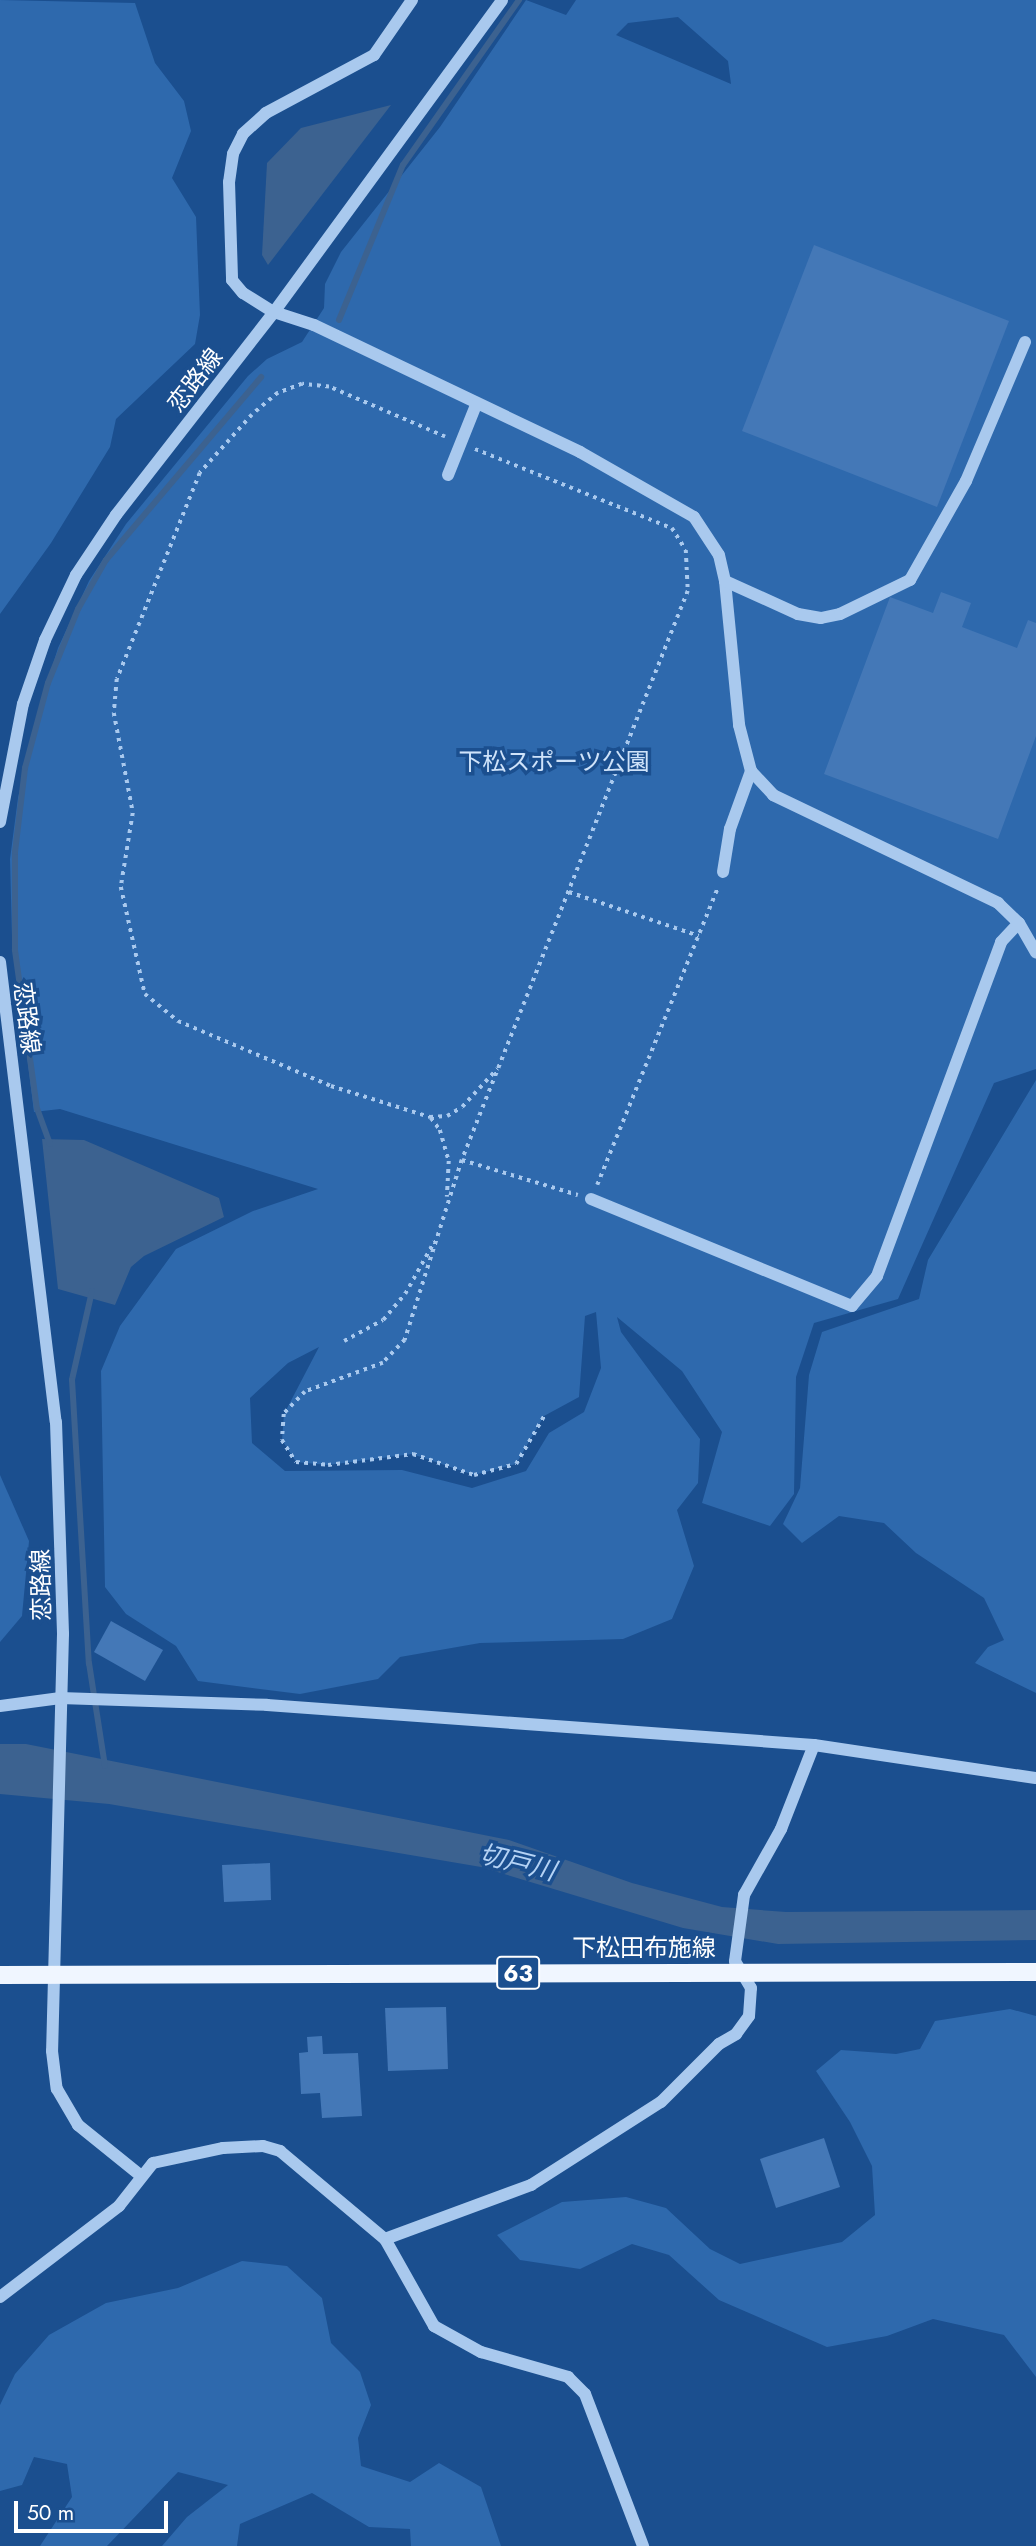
<!DOCTYPE html>
<meta charset="utf-8">
<style>
body{margin:0}
#map{position:relative;width:1036px;height:2546px;overflow:hidden;background:#1b4f8f;font-family:Jost,"Noto Sans JP",sans-serif}
div>[style]{position:absolute}
.green>*{inset:0;background:#2e69ad}
.water>*{inset:0;background:#3c6290}
.stream>*{height:6px;margin:-3px;padding:0 3px;transform-origin:3px;border-radius:3px;background:#3c6290}
.building>*{inset:0;background:#4478b7}
.path>*{height:3.5px;margin-top:-1.75px;transform-origin:0;background:repeating-linear-gradient(90deg,#a9c9ee 0 3.5px,transparent 0 8.5px)}
.minor>*{height:12px;margin:-6px;padding:0 6px;transform-origin:6px;border-radius:6px;background:#a9c9ee}
.major>*{height:18px;margin:-9px;padding:0 9px;transform-origin:9px;border-radius:9px;background:#f0f6ff}
span{translate:-50% -50%;white-space:nowrap;text-align:center;line-height:1.15;-webkit-text-stroke:7px #1b4f8f;paint-order:stroke}
.shield-label span{padding:2px 5px;background:#1b4f8f;border:2px solid;border-radius:5px;-webkit-text-stroke-width:0}
.shield-label{font-size:23px;color:#fff;font-weight:700}
.street-label{font-size:24px;color:#fff}
.park-label{font-size:24px;color:#cfe3fa}
.water-label{font-size:26px;color:#b5d3f5;font-style:italic}
.scale{position:absolute;left:14px;top:2501px;width:154px;height:32px;box-sizing:border-box;border:4px solid #fff;border-top:0;padding-left:9px;font-size:21px;line-height:24px;white-space:nowrap;color:#fff;-webkit-text-stroke:5px #1b4f8f;paint-order:stroke}
</style>
<div id="map">
<div class="green">
<i style="clip-path:polygon(0 0,135px 3px,155px 63px,184px 101px,191px 131px,172px 178px,196px 217px,200px 315px,195px 344px,116px 419px,110px 447px,51px 543px,0 614px)"></i>
<i style="clip-path:polygon(evenodd,526px 0,566px 15px,576px 0,1036px 0,1036px 1069px,994px 1083px,898px 1299px,814px 1323px,796px 1377px,794px 1494px,770px 1526px,702px 1503px,722px 1432px,682px 1371px,617px 1317px,621px 1332px,700px 1439px,698px 1483px,677px 1510px,694px 1566px,672px 1619px,623px 1639px,480px 1643px,400px 1657px,378px 1679px,300px 1694px,198px 1681px,176px 1646px,126px 1614px,105px 1587px,101px 1371px,120px 1326px,176px 1249px,253px 1211px,318px 1189px,60px 1109px,34px 1112px,12px 937px,10px 859px,18px 798px,36px 719px,58px 648px,89px 581px,126px 524px,248px 376px,267px 359px,302px 342px,324px 308px,325px 284px,341px 252px,440px 127px,526px 0,678px 17px,728px 61px,731px 84px,616px 35px,628px 23px,678px 17px,526px 0,596px 1312px,601px 1368px,584px 1412px,549px 1433px,526px 1471px,472px 1488px,402px 1470px,285px 1471px,252px 1443px,250px 1398px,288px 1363px,319px 1347px,284px 1414px,282px 1440px,296px 1462px,328px 1465px,412px 1454px,474px 1475px,516px 1464px,544px 1416px,579px 1397px,585px 1316px,596px 1312px)"></i>
<i style="clip-path:polygon(1036px 1080px,1036px 1693px,975px 1663px,988px 1647px,1004px 1640px,984px 1598px,916px 1553px,884px 1523px,839px 1516px,802px 1543px,783px 1524px,800px 1488px,809px 1375px,822px 1332px,919px 1299px,928px 1260px)"></i>
<i style="clip-path:polygon(0 1475px,29px 1541px,22px 1616px,0 1642px)"></i>
<i style="clip-path:polygon(1010px 2009px,1036px 2016px,1036px 2377px,1004px 2335px,933px 2319px,887px 2336px,827px 2347px,719px 2300px,669px 2255px,632px 2244px,580px 2269px,520px 2260px,497px 2235px,562px 2202px,626px 2197px,666px 2208px,710px 2249px,740px 2264px,842px 2242px,875px 2215px,872px 2166px,850px 2122px,816px 2071px,841px 2050px,896px 2054px,920px 2049px,935px 2021px)"></i>
<i style="clip-path:polygon(242px 2261px,287px 2266px,322px 2298px,331px 2343px,360px 2372px,371px 2405px,358px 2438px,361px 2466px,410px 2482px,439px 2463px,481px 2487px,501px 2546px,411px 2546px,410px 2529px,369px 2527px,312px 2493px,240px 2524px,237px 2546px,162px 2546px,187px 2517px,228px 2485px,178px 2472px,107px 2546px,40px 2546px,72px 2497px,67px 2464px,34px 2457px,22px 2485px,0 2491px,0 2405px,15px 2374px,49px 2335px,106px 2303px,178px 2288px)"></i>
</div>
<div class="water">
<i style="clip-path:polygon(391px 105px,268px 265px,262px 255px,267px 163px,301px 128px)"></i>
<i style="clip-path:polygon(42px 1139px,84px 1140px,219px 1198px,224px 1217px,144px 1256px,131px 1267px,115px 1305px,58px 1289px)"></i>
<i style="clip-path:polygon(0 1744px,26px 1744px,509px 1840px,632px 1883px,722px 1907px,786px 1912px,1036px 1910px,1036px 1940px,778px 1944px,683px 1928px,481px 1867px,109px 1804px,0 1794px)"></i>
</div>
<div class="stream">
<i style="left:339px;top:320px;width:168px;rotate:-67.6deg"></i>
<i style="left:403px;top:165px;width:202px;rotate:-54.9deg"></i>
<i style="left:50px;top:1144px;width:37px;rotate:-110deg"></i>
<i style="left:37px;top:1109px;width:161px;rotate:-97.9deg"></i>
<i style="left:15px;top:950px;width:98px;rotate:-90deg"></i>
<i style="left:15px;top:852px;width:85px;rotate:-83.2deg"></i>
<i style="left:25px;top:768px;width:88px;rotate:-74.9deg"></i>
<i style="left:48px;top:683px;width:80px;rotate:-67.9deg"></i>
<i style="left:78px;top:609px;width:56px;rotate:-60.3deg"></i>
<i style="left:106px;top:560px;width:240px;rotate:-49.7deg"></i>
<i style="left:92px;top:1291px;width:91px;rotate:102.7deg"></i>
<i style="left:72px;top:1380px;width:284px;rotate:86.6deg"></i>
<i style="left:89px;top:1663px;width:104px;rotate:81.2deg"></i>
</div>
<div class="building">
<i style="clip-path:polygon(814px 245px,1009px 321px,937px 507px,742px 431px)"></i>
<i style="clip-path:polygon(941px 592px,971px 603px,962px 627px,1017px 648px,1028px 620px,1036px 623px,1036px 736px,998px 839px,824px 774px,890px 597px,933px 613px)"></i>
<i style="clip-path:polygon(111px 1621px,163px 1650px,145px 1681px,94px 1652px)"></i>
<i style="clip-path:polygon(270px 1863px,271px 1900px,224px 1902px,222px 1865px)"></i>
<i style="clip-path:polygon(446px 2007px,448px 2069px,388px 2071px,385px 2008px)"></i>
<i style="clip-path:polygon(322px 2036px,323px 2054px,358px 2053px,362px 2116px,322px 2118px,320px 2093px,301px 2094px,299px 2053px,308px 2052px,307px 2037px)"></i>
<i style="clip-path:polygon(824px 2138px,840px 2187px,776px 2208px,760px 2159px)"></i>
</div>
<div class="path">
<i style="left:445px;top:437px;width:126px;rotate:-156.7deg"></i>
<i style="left:329px;top:387px;width:27px;rotate:-174deg"></i>
<i style="left:302px;top:384px;width:26px;rotate:159deg"></i>
<i style="left:278px;top:393px;width:34px;rotate:140deg"></i>
<i style="left:252px;top:415px;width:78px;rotate:131.9deg"></i>
<i style="left:200px;top:473px;width:222px;rotate:111.9deg"></i>
<i style="left:117px;top:679px;width:34px;rotate:95deg"></i>
<i style="left:114px;top:713px;width:102px;rotate:79.2deg"></i>
<i style="left:133px;top:813px;width:75px;rotate:99.2deg"></i>
<i style="left:121px;top:887px;width:110px;rotate:77.4deg"></i>
<i style="left:145px;top:994px;width:43px;rotate:39.3deg"></i>
<i style="left:178px;top:1021px;width:166px;rotate:23deg"></i>
<i style="left:331px;top:1086px;width:104px;rotate:17.4deg"></i>
<i style="left:430px;top:1117px;width:17px;rotate:-3deg"></i>
<i style="left:447px;top:1116px;width:17px;rotate:-31deg"></i>
<i style="left:462px;top:1107px;width:52px;rotate:-47.4deg"></i>
<i style="left:475px;top:449px;width:212px;rotate:21.9deg"></i>
<i style="left:672px;top:528px;width:26px;rotate:58deg"></i>
<i style="left:686px;top:550px;width:41px;rotate:87.2deg"></i>
<i style="left:688px;top:591px;width:612px;rotate:111.66deg"></i>
<i style="left:462px;top:1160px;width:189px;rotate:107.6deg"></i>
<i style="left:405px;top:1340px;width:32px;rotate:134deg"></i>
<i style="left:383px;top:1363px;width:83px;rotate:159.6deg"></i>
<i style="left:305px;top:1392px;width:30px;rotate:134deg"></i>
<i style="left:284px;top:1414px;width:26px;rotate:94deg"></i>
<i style="left:282px;top:1440px;width:26px;rotate:58deg"></i>
<i style="left:296px;top:1462px;width:32px;rotate:5deg"></i>
<i style="left:328px;top:1465px;width:86px;rotate:-7.4deg"></i>
<i style="left:413px;top:1454px;width:65px;rotate:19deg"></i>
<i style="left:474px;top:1475px;width:43px;rotate:-14.7deg"></i>
<i style="left:516px;top:1464px;width:56px;rotate:-59.7deg"></i>
<i style="left:569px;top:892px;width:137px;rotate:18.7deg"></i>
<i style="left:431px;top:1118px;width:15px;rotate:53deg"></i>
<i style="left:440px;top:1130px;width:32px;rotate:74deg"></i>
<i style="left:449px;top:1161px;width:36px;rotate:93deg"></i>
<i style="left:462px;top:1160px;width:121px;rotate:16.8deg"></i>
<i style="left:597px;top:1185px;width:322px;rotate:-67.9deg"></i>
<i style="left:344px;top:1341px;width:44px;rotate:-28.3deg"></i>
<i style="left:383px;top:1320px;width:34px;rotate:-50deg"></i>
<i style="left:405px;top:1294px;width:60px;rotate:-60.9deg"></i>
</div>
<div class="minor">
<i style="left:412px;top:0;width:67px;rotate:124.6deg"></i>
<i style="left:374px;top:55px;width:123px;rotate:151.8deg"></i>
<i style="left:266px;top:113px;width:31px;rotate:138deg"></i>
<i style="left:243px;top:134px;width:22px;rotate:117deg"></i>
<i style="left:233px;top:154px;width:28px;rotate:98deg"></i>
<i style="left:229px;top:182px;width:98px;rotate:88.2deg"></i>
<i style="left:232px;top:280px;width:17px;rotate:50deg"></i>
<i style="left:243px;top:293px;width:36px;rotate:32deg"></i>
<i style="left:274px;top:312px;width:42px;rotate:18deg"></i>
<i style="left:314px;top:325px;width:295px;rotate:25.5deg"></i>
<i style="left:580px;top:452px;width:131px;rotate:29.7deg"></i>
<i style="left:694px;top:517px;width:45px;rotate:56.7deg"></i>
<i style="left:719px;top:555px;width:27px;rotate:77deg"></i>
<i style="left:725px;top:581px;width:145px;rotate:84.4deg"></i>
<i style="left:739px;top:725px;width:48px;rotate:75.4deg"></i>
<i style="left:751px;top:771px;width:33px;rotate:47deg"></i>
<i style="left:773px;top:795px;width:250px;rotate:25.6deg"></i>
<i style="left:998px;top:903px;width:29px;rotate:44deg"></i>
<i style="left:1019px;top:923px;width:34px;rotate:60deg"></i>
<i style="left:448px;top:475px;width:75px;rotate:-68.2deg"></i>
<i style="left:725px;top:581px;width:80px;rotate:24.3deg"></i>
<i style="left:798px;top:614px;width:23px;rotate:10deg"></i>
<i style="left:821px;top:618px;width:19px;rotate:-12deg"></i>
<i style="left:840px;top:614px;width:78px;rotate:-25.9deg"></i>
<i style="left:910px;top:580px;width:114px;rotate:-60.5deg"></i>
<i style="left:966px;top:481px;width:151px;rotate:-67deg"></i>
<i style="left:0;top:822px;width:120px;rotate:-79deg"></i>
<i style="left:23px;top:704px;width:68px;rotate:-71deg"></i>
<i style="left:45px;top:640px;width:72px;rotate:-64.5deg"></i>
<i style="left:76px;top:575px;width:72px;rotate:-56.3deg"></i>
<i style="left:116px;top:515px;width:257px;rotate:-52.1deg"></i>
<i style="left:274px;top:312px;width:386px;rotate:-53.8deg"></i>
<i style="left:723px;top:872px;width:44px;rotate:-80.8deg"></i>
<i style="left:730px;top:829px;width:62px;rotate:-70.1deg"></i>
<i style="left:0;top:962px;width:463px;rotate:83.1deg"></i>
<i style="left:56px;top:1422px;width:212px;rotate:88.1deg"></i>
<i style="left:63px;top:1634px;width:417px;rotate:91.5deg"></i>
<i style="left:52px;top:2051px;width:38px;rotate:83deg"></i>
<i style="left:57px;top:2089px;width:42px;rotate:59.7deg"></i>
<i style="left:78px;top:2125px;width:80px;rotate:38.9deg"></i>
<i style="left:591px;top:1199px;width:282px;rotate:22.3deg"></i>
<i style="left:852px;top:1306px;width:39px;rotate:-50deg"></i>
<i style="left:877px;top:1276px;width:356px;rotate:-69.6deg"></i>
<i style="left:1001px;top:942px;width:26px;rotate:-47deg"></i>
<i style="left:0;top:1706px;width:61px;rotate:-7.6deg"></i>
<i style="left:60px;top:1698px;width:207px;rotate:1.9deg"></i>
<i style="left:267px;top:1705px;width:548px;rotate:4.18deg"></i>
<i style="left:814px;top:1745px;width:224px;rotate:8.5deg"></i>
<i style="left:385px;top:2239px;width:156px;rotate:-20.3deg"></i>
<i style="left:531px;top:2185px;width:154px;rotate:-32.6deg"></i>
<i style="left:661px;top:2102px;width:82px;rotate:-45deg"></i>
<i style="left:719px;top:2044px;width:20px;rotate:-30deg"></i>
<i style="left:736px;top:2034px;width:22px;rotate:-54deg"></i>
<i style="left:749px;top:2016px;width:28px;rotate:-86deg"></i>
<i style="left:751px;top:1988px;width:31px;rotate:-121deg"></i>
<i style="left:735px;top:1961px;width:67px;rotate:-82.2deg"></i>
<i style="left:744px;top:1895px;width:76px;rotate:-60.7deg"></i>
<i style="left:781px;top:1829px;width:90px;rotate:-68.6deg"></i>
<i style="left:0;top:2297px;width:150px;rotate:-37.4deg"></i>
<i style="left:119px;top:2206px;width:55px;rotate:-51.7deg"></i>
<i style="left:153px;top:2163px;width:72px;rotate:-12.1deg"></i>
<i style="left:223px;top:2148px;width:40px;rotate:-2.9deg"></i>
<i style="left:263px;top:2146px;width:18px;rotate:16deg"></i>
<i style="left:280px;top:2151px;width:137px;rotate:40deg"></i>
<i style="left:385px;top:2239px;width:100px;rotate:60.6deg"></i>
<i style="left:434px;top:2326px;width:54px;rotate:29deg"></i>
<i style="left:481px;top:2352px;width:91px;rotate:16deg"></i>
<i style="left:568px;top:2377px;width:24px;rotate:45deg"></i>
<i style="left:585px;top:2394px;width:163px;rotate:69.1deg"></i>
</div>
<div class="major">
<i style="left:0;top:1975px;width:1036px;rotate:-0.17deg"></i>
</div>
<div class="shield-label">
<span style="left:518px;top:1973px">63</span>
</div>
<div class="street-label">
<span style="left:195px;top:380px;rotate:-52deg">恋路線</span>
<span style="left:27px;top:1018px;rotate:83deg">恋路線</span>
<span style="left:41px;top:1585px;rotate:-91deg">恋路線</span>
<span style="left:644px;top:1948px">下松田布施線</span>
</div>
<div class="park-label">
<span style="left:554px;top:762px">下松スポーツ公園</span>
</div>
<div class="water-label">
<span style="left:517px;top:1863px;rotate:14deg">切戸川</span>
</div>
<div class="scale">50 m</div>
</div>
